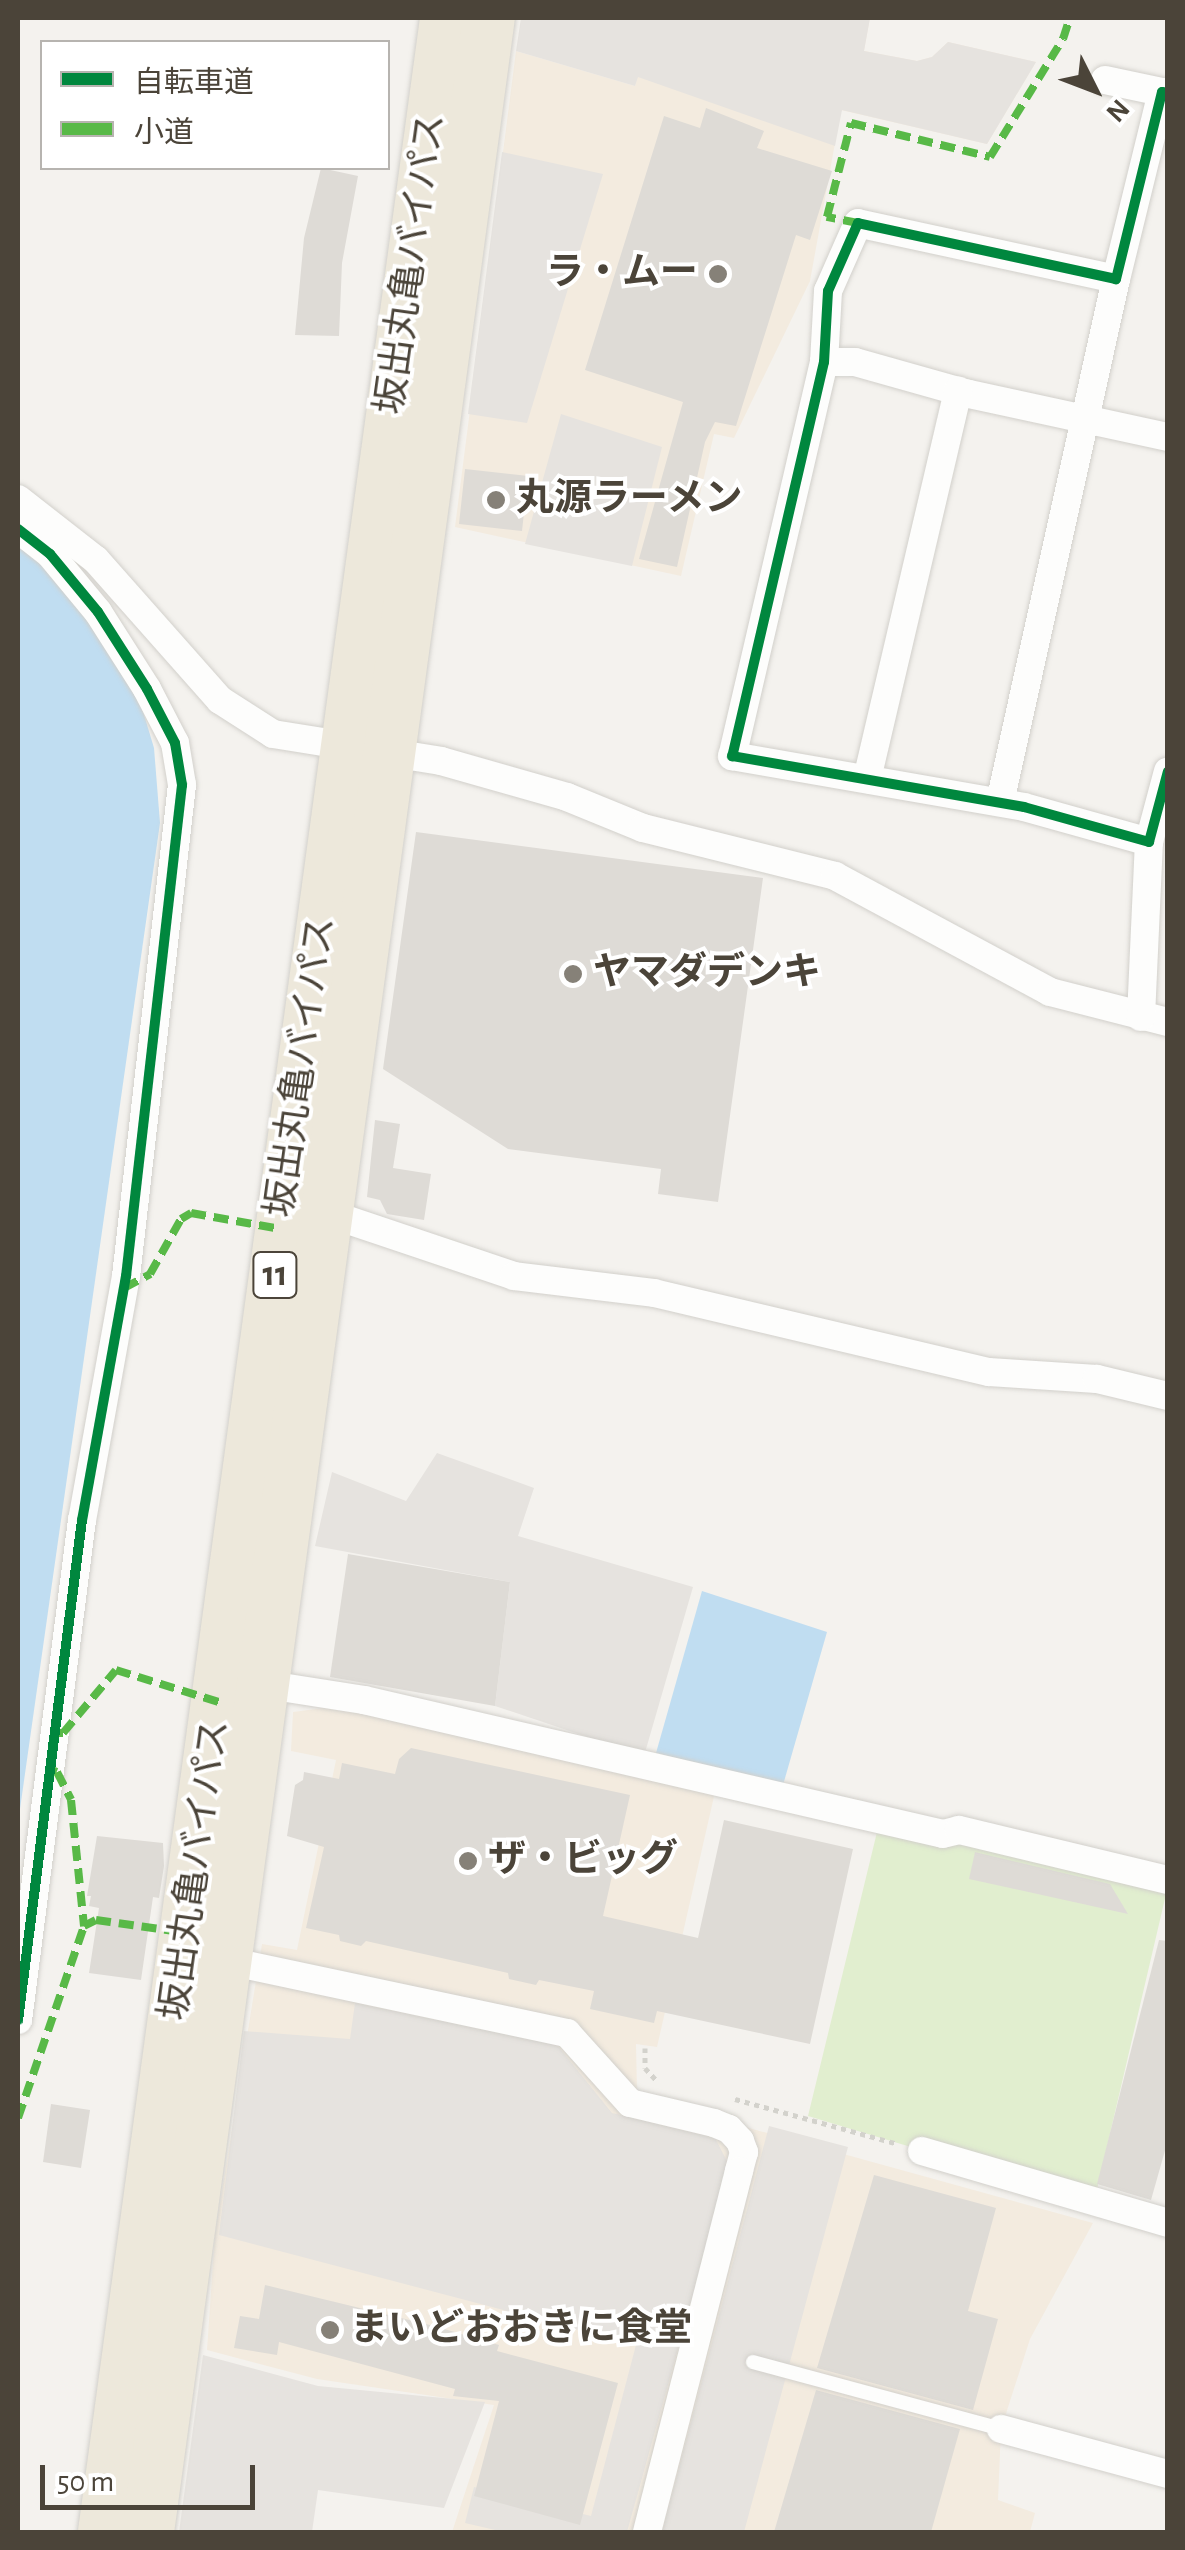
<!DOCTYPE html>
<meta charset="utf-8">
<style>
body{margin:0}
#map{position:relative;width:1185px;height:2550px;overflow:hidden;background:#f4f2ee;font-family:"Alegreya Sans","Noto Sans JP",sans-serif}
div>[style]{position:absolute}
.commercial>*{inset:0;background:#f3ebdf}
.green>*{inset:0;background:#e1eecf}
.parking>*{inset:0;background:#e6e3df}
.water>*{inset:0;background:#c0ddf1}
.building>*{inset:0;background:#dedbd6}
.path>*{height:5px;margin-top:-2.5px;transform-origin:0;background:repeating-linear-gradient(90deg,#d3d2cc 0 5px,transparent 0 10px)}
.roads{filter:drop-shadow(0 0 2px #d2d0cb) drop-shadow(0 0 2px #d2d0cb)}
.lane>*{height:14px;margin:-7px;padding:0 7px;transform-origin:7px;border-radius:7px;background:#fdfdfc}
.street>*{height:28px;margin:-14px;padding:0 14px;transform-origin:14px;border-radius:14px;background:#fdfdfc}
.highway>*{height:52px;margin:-26px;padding:0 26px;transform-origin:26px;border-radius:26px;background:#ede8db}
.quiet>*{height:8px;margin-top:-4px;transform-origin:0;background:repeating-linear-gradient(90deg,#58b947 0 15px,transparent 0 23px)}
.cycleway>*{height:10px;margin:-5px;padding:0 5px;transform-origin:5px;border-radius:5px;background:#00873e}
.dots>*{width:28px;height:28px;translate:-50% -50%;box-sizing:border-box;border:5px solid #fff;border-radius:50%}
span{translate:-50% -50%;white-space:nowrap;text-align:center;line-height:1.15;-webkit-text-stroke:8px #fff;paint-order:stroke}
.shield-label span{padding:2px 8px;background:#fff;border:2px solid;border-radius:8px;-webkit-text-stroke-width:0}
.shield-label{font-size:35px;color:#4b4439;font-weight:700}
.street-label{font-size:38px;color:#4b4439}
.poi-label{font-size:38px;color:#4b4439;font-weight:700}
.right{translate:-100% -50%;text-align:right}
.left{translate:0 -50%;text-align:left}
.frame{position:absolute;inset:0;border:20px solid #4b4439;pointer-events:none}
.legend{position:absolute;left:40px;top:40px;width:350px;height:130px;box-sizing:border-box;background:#fff;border:2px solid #b7b4b0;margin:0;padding:12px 18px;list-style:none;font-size:30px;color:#4b4439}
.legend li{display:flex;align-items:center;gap:20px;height:50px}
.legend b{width:50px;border:2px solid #b7b4b0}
.north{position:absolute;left:1045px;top:40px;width:100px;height:100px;-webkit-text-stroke:8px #fff;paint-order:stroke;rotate:132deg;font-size:28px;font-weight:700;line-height:40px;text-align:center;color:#4b4439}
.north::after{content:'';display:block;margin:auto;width:35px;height:45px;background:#4b4439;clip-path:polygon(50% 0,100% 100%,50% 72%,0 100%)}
.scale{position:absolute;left:40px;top:2465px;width:215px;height:45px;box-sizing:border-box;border:5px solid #4b4439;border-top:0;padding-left:12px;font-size:30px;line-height:35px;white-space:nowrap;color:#4b4439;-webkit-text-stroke:8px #fff;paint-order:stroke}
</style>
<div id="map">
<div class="commercial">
<i style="clip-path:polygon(652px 18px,870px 18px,864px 51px,917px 61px,932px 57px,948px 42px,1036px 62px,987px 144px,841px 110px,810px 281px,734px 438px,714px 434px,681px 576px,455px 527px,516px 51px,635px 86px)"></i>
<i style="clip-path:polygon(331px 1707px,715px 1792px,657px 2047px,636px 2044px,637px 2092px,644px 2099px,1093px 2223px,1030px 2339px,1001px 2429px,998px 2500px,1035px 2513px,1030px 2532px,452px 2532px,494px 2405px,317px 2379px,207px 2350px,215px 2234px,262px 1944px,297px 1950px,336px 1760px,291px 1751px,293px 1712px)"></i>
</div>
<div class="green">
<i style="clip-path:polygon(878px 1828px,950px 1847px,958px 1840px,1167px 1890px,1094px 2202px,808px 2116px)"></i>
</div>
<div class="parking">
<i style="clip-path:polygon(521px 18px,870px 18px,864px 51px,917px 61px,932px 57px,948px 42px,1036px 62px,987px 144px,842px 110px,835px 146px,638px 77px,635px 86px,516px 51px)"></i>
<i style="clip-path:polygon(502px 152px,603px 174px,527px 423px,468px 414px)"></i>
<i style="clip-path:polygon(561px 414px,662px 447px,632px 566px,525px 544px)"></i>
<i style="clip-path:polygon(437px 1453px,534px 1488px,518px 1536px,693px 1587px,644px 1756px,495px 1706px,510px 1582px,315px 1546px,332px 1472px,406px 1501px)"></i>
<i style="clip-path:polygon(355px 2003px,557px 2045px,612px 2113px,715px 2138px,729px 2165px,627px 2532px,504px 2532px,465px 2523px,474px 2487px,591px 2516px,636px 2345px,219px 2235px,244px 2031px,350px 2039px)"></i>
<i style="clip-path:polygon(769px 2126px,848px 2147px,744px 2532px,662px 2532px)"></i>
<i style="clip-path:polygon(203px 2355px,318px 2386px,485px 2402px,444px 2508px,318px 2490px,312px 2532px,179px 2532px)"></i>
</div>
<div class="water">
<i style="clip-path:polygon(18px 542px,78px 597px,130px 668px,154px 748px,160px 823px,18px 1823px)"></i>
<i style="clip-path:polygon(702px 1591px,827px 1632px,783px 1785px,656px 1753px)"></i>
</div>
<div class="building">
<i style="clip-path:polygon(706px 108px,764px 131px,757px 148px,832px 171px,810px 240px,796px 235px,736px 426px,715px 422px,705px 442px,677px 567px,639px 559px,683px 402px,585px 370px,664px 116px,700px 128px)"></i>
<i style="clip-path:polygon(321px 168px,358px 176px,342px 263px,339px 336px,295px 335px,304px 238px)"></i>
<i style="clip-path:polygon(465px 469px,528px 476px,522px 531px,459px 524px)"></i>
<i style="clip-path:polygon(416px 832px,763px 878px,718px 1202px,658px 1194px,661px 1169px,508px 1149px,383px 1069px)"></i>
<i style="clip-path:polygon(375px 1120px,400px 1124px,393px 1168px,431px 1174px,424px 1220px,387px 1214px,380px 1200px,367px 1197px)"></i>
<i style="clip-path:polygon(348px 1554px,510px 1582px,495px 1706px,330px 1677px)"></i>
<i style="clip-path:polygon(411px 1748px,630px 1795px,603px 1916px,698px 1938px,724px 1820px,853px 1849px,810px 2044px,657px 2011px,654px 2023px,590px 2009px,594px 1991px,539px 1980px,536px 1985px,509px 1979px,508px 1973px,366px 1941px,361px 1946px,340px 1941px,339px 1935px,306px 1928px,324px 1847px,287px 1836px,295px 1785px,303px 1780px,304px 1772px,339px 1779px,342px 1763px,395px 1774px,399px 1759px)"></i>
<i style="clip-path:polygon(97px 1836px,163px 1843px,164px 1866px,159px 1898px,153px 1897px,141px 1980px,89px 1973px,99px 1908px,89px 1906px,91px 1896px,87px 1896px)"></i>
<i style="clip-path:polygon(975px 1852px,1110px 1884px,1128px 1914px,969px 1879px)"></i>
<i style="clip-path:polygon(1159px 1940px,1168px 1941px,1168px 2140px,1151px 2200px,1097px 2184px)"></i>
<i style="clip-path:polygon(51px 2104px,90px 2110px,81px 2168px,43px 2162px)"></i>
<i style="clip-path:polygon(874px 2175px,996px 2208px,968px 2311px,998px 2319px,973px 2410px,817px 2368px)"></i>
<i style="clip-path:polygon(265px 2285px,434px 2326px,499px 2345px,497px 2351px,618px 2383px,580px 2525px,474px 2496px,499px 2401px,453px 2396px,455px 2389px,279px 2342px,277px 2355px,234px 2348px,240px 2316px,259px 2319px)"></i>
<i style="clip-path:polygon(816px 2390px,960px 2429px,931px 2532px,774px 2532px)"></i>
</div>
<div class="path">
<i style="left:645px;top:2048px;width:20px;rotate:90deg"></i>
<i style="left:645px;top:2068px;width:16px;rotate:47deg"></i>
<i style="left:735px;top:2099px;width:169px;rotate:15.4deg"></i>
</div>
<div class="roads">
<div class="lane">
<i style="left:753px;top:2362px;width:257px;rotate:15.1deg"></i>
</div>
<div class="street">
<i style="left:1105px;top:80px;width:58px;rotate:11.9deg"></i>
<i style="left:1168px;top:93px;width:6px;rotate:-171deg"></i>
<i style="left:1162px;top:92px;width:193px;rotate:103.8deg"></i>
<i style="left:1116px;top:279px;width:264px;rotate:-167.8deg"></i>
<i style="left:858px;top:223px;width:74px;rotate:113.8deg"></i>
<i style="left:828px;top:291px;width:71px;rotate:93.2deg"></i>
<i style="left:824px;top:362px;width:405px;rotate:103.1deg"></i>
<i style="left:732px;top:756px;width:296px;rotate:9.9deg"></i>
<i style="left:1024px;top:807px;width:130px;rotate:15.6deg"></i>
<i style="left:1149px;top:842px;width:73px;rotate:-75deg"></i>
<i style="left:824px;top:362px;width:31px"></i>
<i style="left:855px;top:362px;width:118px;rotate:15.7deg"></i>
<i style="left:969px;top:394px;width:204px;rotate:12.2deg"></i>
<i style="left:18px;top:499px;width:99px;rotate:38deg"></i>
<i style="left:96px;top:560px;width:187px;rotate:48.5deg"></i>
<i style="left:220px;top:700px;width:63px;rotate:32.7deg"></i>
<i style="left:273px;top:734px;width:170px;rotate:9.1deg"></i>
<i style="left:441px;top:761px;width:131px;rotate:15.9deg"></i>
<i style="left:567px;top:797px;width:82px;rotate:22.2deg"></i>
<i style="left:643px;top:828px;width:198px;rotate:14deg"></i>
<i style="left:835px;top:876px;width:244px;rotate:28.3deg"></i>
<i style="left:1050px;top:992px;width:122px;rotate:14.3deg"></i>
<i style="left:18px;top:529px;width:41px;rotate:38deg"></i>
<i style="left:50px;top:554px;width:75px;rotate:50.4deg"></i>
<i style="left:98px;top:612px;width:91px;rotate:57.5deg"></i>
<i style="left:147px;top:689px;width:61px;rotate:62.6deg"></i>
<i style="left:175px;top:743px;width:43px;rotate:80.5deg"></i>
<i style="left:182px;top:785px;width:494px;rotate:96.5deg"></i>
<i style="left:126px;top:1276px;width:248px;rotate:100.2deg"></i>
<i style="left:82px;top:1520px;width:504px;rotate:97.29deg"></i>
<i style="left:867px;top:779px;width:399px;rotate:-76.8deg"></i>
<i style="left:1000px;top:802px;width:536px;rotate:-77.49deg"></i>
<i style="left:1141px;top:1017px;width:175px;rotate:-87.4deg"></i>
<i style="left:327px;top:1213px;width:197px;rotate:18.6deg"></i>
<i style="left:514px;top:1276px;width:141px;rotate:6.9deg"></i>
<i style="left:654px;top:1293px;width:344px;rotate:13.3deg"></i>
<i style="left:989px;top:1372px;width:108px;rotate:3.7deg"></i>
<i style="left:1097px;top:1379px;width:73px;rotate:13.5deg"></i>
<i style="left:262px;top:1684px;width:103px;rotate:8.9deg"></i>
<i style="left:364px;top:1700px;width:594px;rotate:13.03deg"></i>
<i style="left:943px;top:1834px;width:16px;rotate:-14deg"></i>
<i style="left:959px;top:1830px;width:215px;rotate:13.5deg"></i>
<i style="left:214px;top:1958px;width:361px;rotate:12deg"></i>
<i style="left:567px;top:2033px;width:94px;rotate:48deg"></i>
<i style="left:630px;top:2103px;width:86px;rotate:13.4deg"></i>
<i style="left:714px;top:2123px;width:16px;rotate:22deg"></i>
<i style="left:729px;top:2129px;width:16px;rotate:47deg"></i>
<i style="left:740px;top:2141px;width:12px;rotate:70deg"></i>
<i style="left:744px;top:2152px;width:20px;rotate:105deg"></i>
<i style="left:739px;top:2171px;width:373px;rotate:104.3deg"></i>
<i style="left:922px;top:2151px;width:256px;rotate:16.3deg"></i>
<i style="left:1001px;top:2429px;width:173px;rotate:15.1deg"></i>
</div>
<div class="highway">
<i style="left:104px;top:2532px;width:2537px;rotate:-82.25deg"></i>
<i style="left:148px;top:2532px;width:2537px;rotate:-82.28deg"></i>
</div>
</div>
<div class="quiet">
<i style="left:858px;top:223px;width:32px;rotate:-169deg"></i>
<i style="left:827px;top:217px;width:97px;rotate:-75.7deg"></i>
<i style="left:851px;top:123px;width:143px;rotate:13.7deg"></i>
<i style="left:990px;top:157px;width:139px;rotate:-58.3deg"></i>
<i style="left:1063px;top:39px;width:22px;rotate:-72deg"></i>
<i style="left:124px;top:1288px;width:30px;rotate:-28deg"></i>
<i style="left:150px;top:1274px;width:63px;rotate:-60.6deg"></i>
<i style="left:181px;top:1219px;width:12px;rotate:-31deg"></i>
<i style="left:191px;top:1213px;width:91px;rotate:10.1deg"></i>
<i style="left:57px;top:1733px;width:6px"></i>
<i style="left:63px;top:1733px;width:82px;rotate:-49.9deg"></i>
<i style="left:116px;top:1670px;width:108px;rotate:17.3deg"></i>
<i style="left:52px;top:1770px;width:5px;rotate:22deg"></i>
<i style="left:57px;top:1772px;width:31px;rotate:63deg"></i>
<i style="left:71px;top:1800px;width:127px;rotate:84.1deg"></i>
<i style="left:18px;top:2118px;width:203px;rotate:-71deg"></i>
<i style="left:84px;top:1926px;width:13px;rotate:-27deg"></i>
<i style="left:96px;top:1920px;width:93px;rotate:8deg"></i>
</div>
<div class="cycleway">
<i style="left:1168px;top:93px;width:6px;rotate:-171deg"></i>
<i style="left:1162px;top:92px;width:193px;rotate:103.8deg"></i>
<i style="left:1116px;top:279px;width:264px;rotate:-167.8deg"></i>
<i style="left:858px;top:223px;width:74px;rotate:113.8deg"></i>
<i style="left:828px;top:291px;width:71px;rotate:93.2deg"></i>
<i style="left:824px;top:362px;width:405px;rotate:103.1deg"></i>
<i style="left:732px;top:756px;width:296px;rotate:9.9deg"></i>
<i style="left:1024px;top:807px;width:130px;rotate:15.6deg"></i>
<i style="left:1149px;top:842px;width:73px;rotate:-75deg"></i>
<i style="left:18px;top:529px;width:41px;rotate:38deg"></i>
<i style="left:50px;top:554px;width:75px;rotate:50.4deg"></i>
<i style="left:98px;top:612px;width:91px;rotate:57.5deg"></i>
<i style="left:147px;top:689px;width:61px;rotate:62.6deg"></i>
<i style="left:175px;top:743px;width:43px;rotate:80.5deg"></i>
<i style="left:182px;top:785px;width:494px;rotate:96.5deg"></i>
<i style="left:126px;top:1276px;width:248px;rotate:100.2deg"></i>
<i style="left:82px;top:1520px;width:504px;rotate:97.29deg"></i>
</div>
<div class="dots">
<i style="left:718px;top:274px;background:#868178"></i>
<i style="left:496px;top:500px;background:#868178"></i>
<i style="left:573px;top:974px;background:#868178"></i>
<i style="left:468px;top:1861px;background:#868178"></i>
<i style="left:330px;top:2330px;background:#868178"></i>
</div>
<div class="shield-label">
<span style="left:275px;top:1275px">11</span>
</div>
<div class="street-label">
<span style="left:412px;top:264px;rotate:-82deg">坂出丸亀バイパス</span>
<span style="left:302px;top:1067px;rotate:-82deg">坂出丸亀バイパス</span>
<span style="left:196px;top:1870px;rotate:-82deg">坂出丸亀バイパス</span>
</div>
<div class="poi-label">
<span class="right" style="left:698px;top:274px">ラ・ムー</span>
<span class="left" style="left:516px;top:500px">丸源ラーメン</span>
<span class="left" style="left:593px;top:974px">ヤマダデンキ</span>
<span class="left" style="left:488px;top:1861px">ザ・ビッグ</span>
<span class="left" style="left:350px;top:2330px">まいどおおきに食堂</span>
</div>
<div class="frame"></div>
<ul class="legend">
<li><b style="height:12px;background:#00873e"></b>自転車道</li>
<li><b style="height:12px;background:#58b947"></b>小道</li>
</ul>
<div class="north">N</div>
<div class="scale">50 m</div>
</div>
